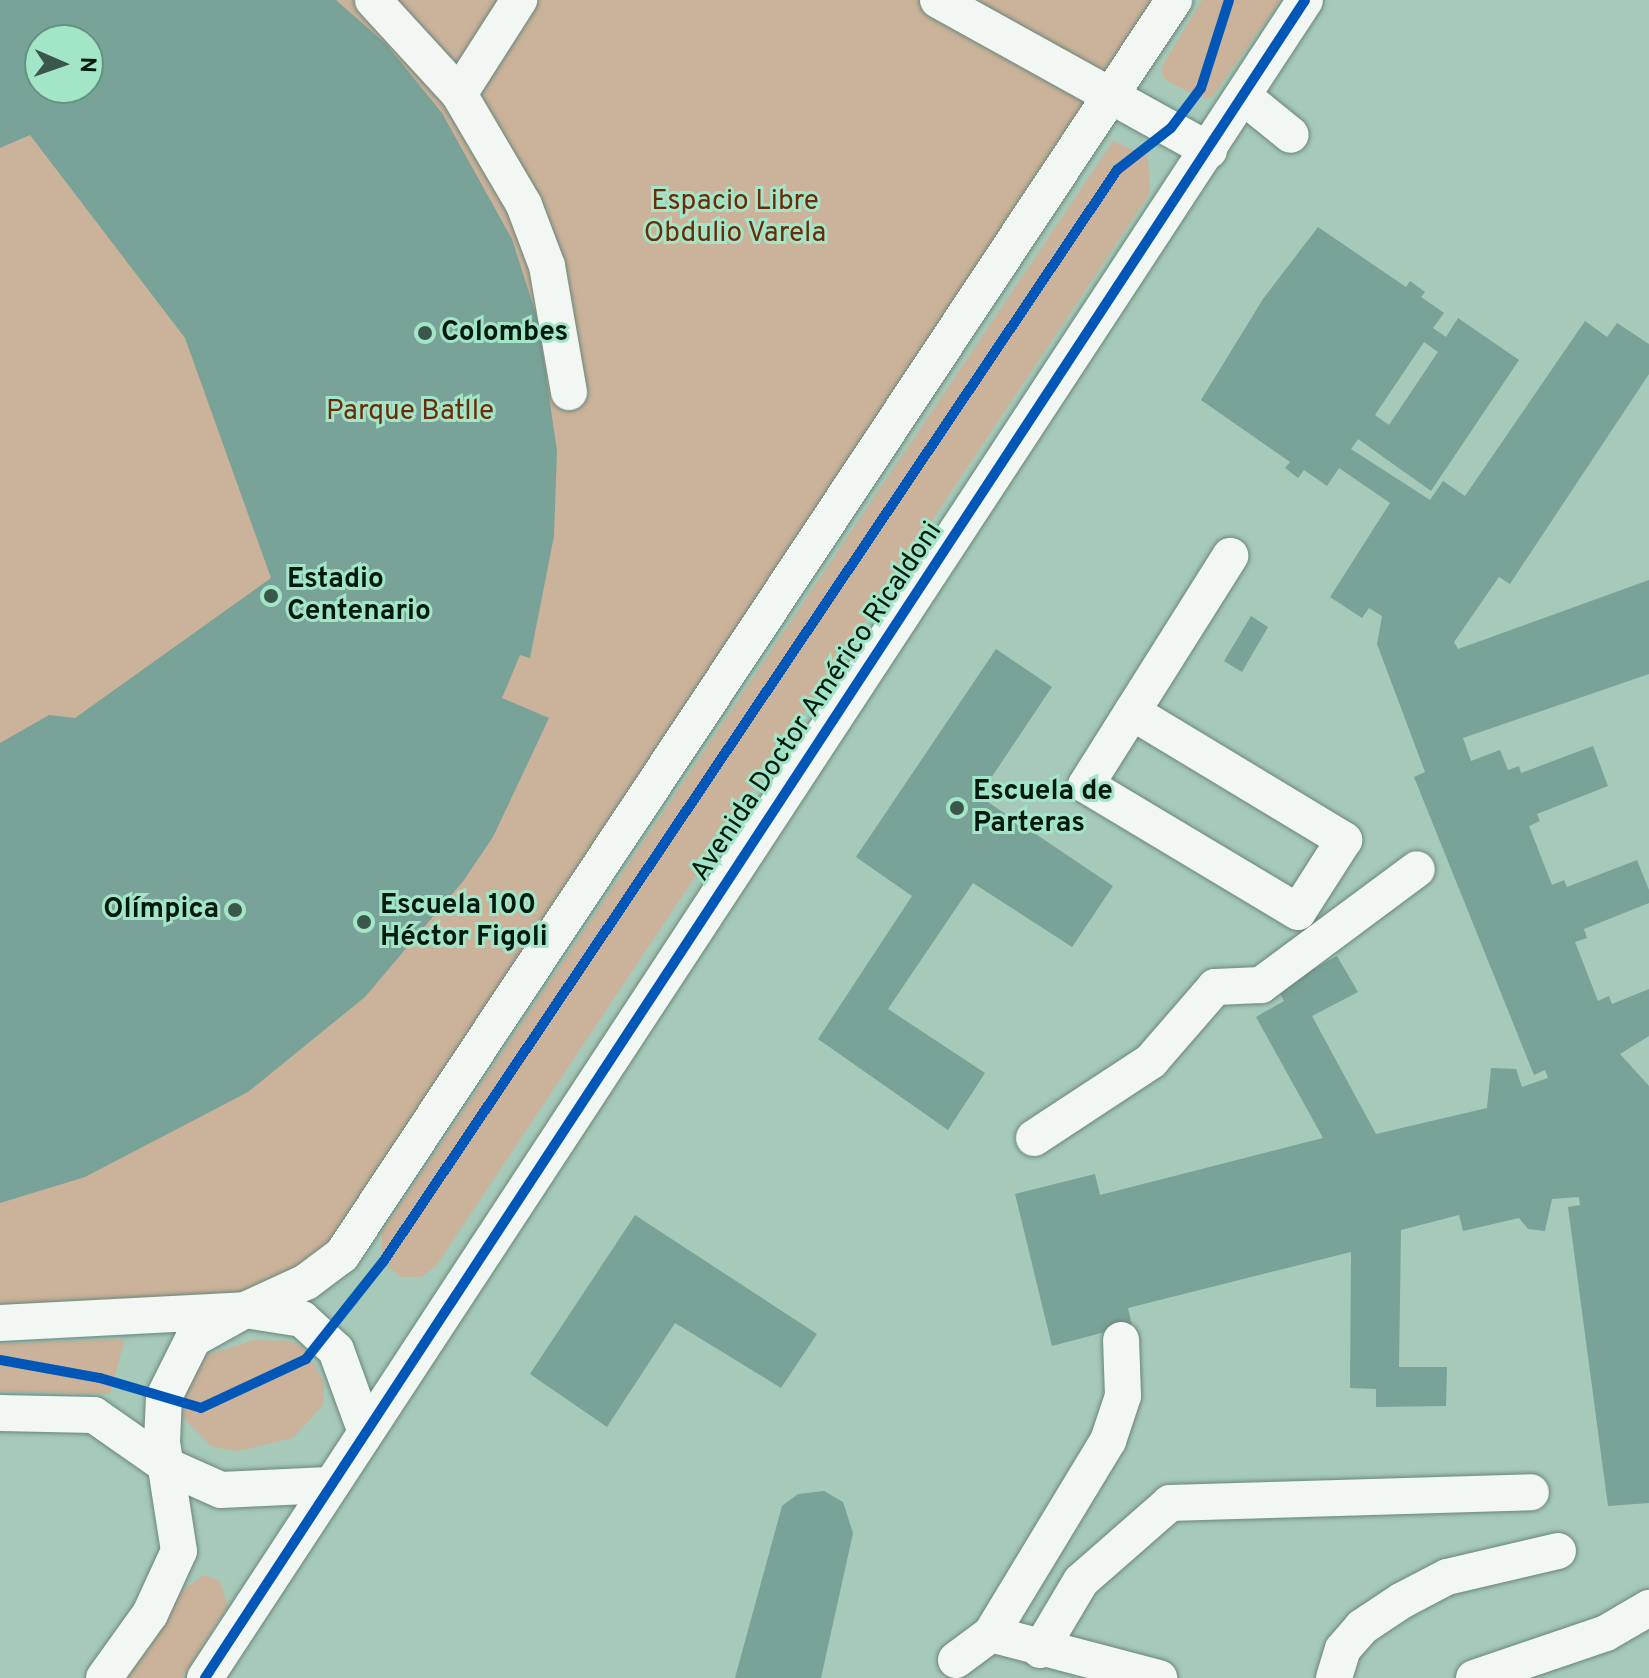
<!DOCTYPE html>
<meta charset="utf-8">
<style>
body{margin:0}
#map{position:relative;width:1649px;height:1678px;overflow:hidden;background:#a6c9b9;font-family:Overpass,sans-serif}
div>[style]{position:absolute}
.green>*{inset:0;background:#cbb29a}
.building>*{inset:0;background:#79a299}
.roads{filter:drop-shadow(0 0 2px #6a867a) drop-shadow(0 0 2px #6a867a)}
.minor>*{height:36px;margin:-18px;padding:0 18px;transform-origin:18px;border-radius:18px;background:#f2f7f4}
.cycleway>*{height:10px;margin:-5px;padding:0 5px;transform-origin:5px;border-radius:5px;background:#0057b8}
.dots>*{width:22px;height:22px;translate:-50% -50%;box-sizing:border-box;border:4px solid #a3e5c7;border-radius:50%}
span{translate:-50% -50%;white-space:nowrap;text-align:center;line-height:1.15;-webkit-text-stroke:6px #a3e5c7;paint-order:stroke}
.park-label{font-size:28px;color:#6c2b08}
.poi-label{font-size:28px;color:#011a10;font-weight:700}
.left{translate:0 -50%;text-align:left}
.right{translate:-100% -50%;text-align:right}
.street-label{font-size:28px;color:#011a10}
.north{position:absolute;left:24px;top:24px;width:80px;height:80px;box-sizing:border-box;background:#a3e5c7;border:2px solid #62947e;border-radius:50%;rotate:92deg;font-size:22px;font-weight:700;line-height:32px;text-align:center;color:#011a10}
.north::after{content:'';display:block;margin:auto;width:28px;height:36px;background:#3b574b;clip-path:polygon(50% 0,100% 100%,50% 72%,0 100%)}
</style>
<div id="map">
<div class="green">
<i style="clip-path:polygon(evenodd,0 0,1174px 0,378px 1207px,283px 1296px,0 1323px,0 0,40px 40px,88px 40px,88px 88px,40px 88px,40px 40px)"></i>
<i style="clip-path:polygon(1202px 0,1281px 0,1212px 97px,1203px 99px,1165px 80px,1161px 68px)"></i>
<i style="clip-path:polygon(1113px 141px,1148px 156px,1150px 193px,436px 1266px,421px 1277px,401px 1277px,382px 1261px,382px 1232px)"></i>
<i style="clip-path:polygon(125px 1339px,110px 1394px,0 1391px,0 1344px)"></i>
<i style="clip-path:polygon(254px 1340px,291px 1341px,305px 1349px,324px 1382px,324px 1404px,293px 1438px,238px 1451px,212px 1447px,184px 1419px,182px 1397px,198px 1358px)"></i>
<i style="clip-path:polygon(204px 1575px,220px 1581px,228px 1606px,182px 1678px,126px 1678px,180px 1592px)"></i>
</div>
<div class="building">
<i style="clip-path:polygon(evenodd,0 0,336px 0,386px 44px,442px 113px,512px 239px,538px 321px,557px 451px,554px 536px,530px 658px,520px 655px,502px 698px,549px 718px,493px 837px,464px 880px,365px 997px,248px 1092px,85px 1177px,0 1203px,0 743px,49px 715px,75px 718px,271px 578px,185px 338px,30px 135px,0 148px,0 0,40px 40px,88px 40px,88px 88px,40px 88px,40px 40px)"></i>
<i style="clip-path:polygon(evenodd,1318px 227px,1406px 287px,1410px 281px,1425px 292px,1421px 297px,1444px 313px,1433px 328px,1446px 337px,1458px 318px,1519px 360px,1431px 491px,1358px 439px,1351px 449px,1430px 500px,1443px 481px,1465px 496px,1585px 321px,1607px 337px,1617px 323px,1649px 344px,1649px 374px,1510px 584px,1499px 577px,1454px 642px,1458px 649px,1649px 580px,1649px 674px,1463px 738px,1471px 761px,1500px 750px,1508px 770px,1519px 766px,1521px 773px,1593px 746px,1608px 786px,1537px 814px,1540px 821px,1529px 826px,1552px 885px,1564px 880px,1567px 887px,1637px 860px,1649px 890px,1649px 903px,1584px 929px,1587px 938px,1575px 942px,1598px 1001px,1609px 996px,1612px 1004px,1649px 989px,1649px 1036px,1620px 1054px,1649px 1086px,1649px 1503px,1608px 1506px,1568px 1207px,1580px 1205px,1579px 1197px,1552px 1199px,1545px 1231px,1528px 1229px,1519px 1218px,1463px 1231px,1459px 1215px,1401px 1230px,1399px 1367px,1447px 1367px,1446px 1406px,1376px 1407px,1376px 1389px,1350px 1388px,1351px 1252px,1128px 1308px,1132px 1325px,1052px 1346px,1015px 1194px,1095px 1174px,1100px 1195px,1323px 1138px,1256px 1017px,1284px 1001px,1278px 989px,1337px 956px,1358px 992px,1312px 1016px,1376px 1134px,1487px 1108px,1491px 1068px,1516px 1069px,1522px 1087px,1548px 1078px,1545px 1070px,1534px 1075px,1414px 777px,1425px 772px,1377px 644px,1382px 616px,1369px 608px,1362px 618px,1330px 597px,1390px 503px,1339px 468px,1327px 486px,1304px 470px,1298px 478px,1285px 468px,1290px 462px,1201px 400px,1263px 299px,1318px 227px,1424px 342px,1438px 352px,1389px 425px,1375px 415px,1424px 342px)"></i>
<i style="clip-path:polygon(1251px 616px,1268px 627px,1242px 672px,1224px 661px)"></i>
<i style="clip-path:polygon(996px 649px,1052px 687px,979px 796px,1113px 886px,1072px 947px,973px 883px,888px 1009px,985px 1073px,948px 1130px,818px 1039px,912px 896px,856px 857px)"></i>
<i style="clip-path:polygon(635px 1215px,817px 1334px,781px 1388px,675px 1323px,607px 1427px,530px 1374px)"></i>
<i style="clip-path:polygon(824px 1491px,843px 1502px,853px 1533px,821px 1678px,735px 1678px,782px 1506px,798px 1494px)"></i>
</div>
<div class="roads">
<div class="minor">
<i style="left:373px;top:0;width:127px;rotate:47.5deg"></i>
<i style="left:459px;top:94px;width:129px;rotate:59.6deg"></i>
<i style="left:524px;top:205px;width:65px;rotate:69.3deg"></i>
<i style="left:547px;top:266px;width:128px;rotate:80.1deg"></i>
<i style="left:938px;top:0;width:310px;rotate:29deg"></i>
<i style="left:459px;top:94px;width:112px;rotate:-57.4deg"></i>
<i style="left:1244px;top:97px;width:60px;rotate:39deg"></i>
<i style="left:1132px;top:712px;width:248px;rotate:31.1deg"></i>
<i style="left:1344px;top:840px;width:85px;rotate:122.6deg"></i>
<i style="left:1298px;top:912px;width:247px;rotate:-149.1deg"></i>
<i style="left:1086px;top:785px;width:271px;rotate:-57.8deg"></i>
<i style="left:1034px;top:1138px;width:140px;rotate:-33.3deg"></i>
<i style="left:1151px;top:1061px;width:98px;rotate:-49.1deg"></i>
<i style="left:1215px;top:987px;width:46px;rotate:-2.5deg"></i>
<i style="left:1261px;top:985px;width:194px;rotate:-36.6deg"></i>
<i style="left:0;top:1323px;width:245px;rotate:-3deg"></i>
<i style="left:245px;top:1310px;width:67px;rotate:-24.7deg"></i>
<i style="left:306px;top:1282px;width:45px;rotate:-36.9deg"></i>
<i style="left:342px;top:1255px;width:1506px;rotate:-56.46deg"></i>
<i style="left:0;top:1413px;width:94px;rotate:1.2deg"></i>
<i style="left:94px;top:1415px;width:89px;rotate:34.9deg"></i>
<i style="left:167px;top:1466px;width:59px;rotate:24deg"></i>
<i style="left:221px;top:1490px;width:107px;rotate:-2.7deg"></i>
<i style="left:991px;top:1634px;width:226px;rotate:-58.8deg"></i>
<i style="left:1108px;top:1441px;width:47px;rotate:-71.6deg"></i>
<i style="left:1123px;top:1396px;width:56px;rotate:-92deg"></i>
<i style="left:1040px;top:1650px;width:80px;rotate:-59.3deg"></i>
<i style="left:1081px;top:1581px;width:118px;rotate:-41.2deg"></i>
<i style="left:1170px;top:1503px;width:361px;rotate:-1.7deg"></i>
<i style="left:956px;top:1660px;width:44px;rotate:-36.6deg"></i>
<i style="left:991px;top:1634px;width:174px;rotate:14.7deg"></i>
<i style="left:104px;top:1678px;width:79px;rotate:-54.3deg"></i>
<i style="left:150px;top:1614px;width:69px;rotate:-65.3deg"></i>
<i style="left:179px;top:1551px;width:110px;rotate:-98.9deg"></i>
<i style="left:162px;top:1442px;width:45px;rotate:-87.5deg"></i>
<i style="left:164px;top:1397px;width:65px;rotate:-63.4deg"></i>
<i style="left:193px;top:1339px;width:60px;rotate:-29.1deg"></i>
<i style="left:245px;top:1310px;width:58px;rotate:9deg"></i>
<i style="left:302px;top:1319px;width:46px;rotate:42.4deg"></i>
<i style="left:336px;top:1350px;width:82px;rotate:70deg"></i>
<i style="left:205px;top:1678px;width:2006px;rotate:-56.75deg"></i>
<i style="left:1334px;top:1678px;width:30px;rotate:-73deg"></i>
<i style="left:1343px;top:1649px;width:29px;rotate:-49deg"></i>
<i style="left:1362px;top:1627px;width:47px;rotate:-33.7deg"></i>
<i style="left:1401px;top:1601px;width:52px;rotate:-27.6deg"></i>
<i style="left:1447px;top:1577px;width:114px;rotate:-13.2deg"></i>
<i style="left:1474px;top:1678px;width:139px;rotate:-18.8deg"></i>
<i style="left:1606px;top:1633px;width:50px;rotate:-30.2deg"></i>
</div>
</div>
<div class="cycleway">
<i style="left:0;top:1360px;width:102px;rotate:10.2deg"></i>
<i style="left:100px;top:1378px;width:105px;rotate:16.5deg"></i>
<i style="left:201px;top:1408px;width:116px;rotate:-25deg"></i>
<i style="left:306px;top:1359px;width:124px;rotate:-51.6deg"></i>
<i style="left:383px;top:1262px;width:1316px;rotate:-56.09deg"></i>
<i style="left:1117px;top:170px;width:68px;rotate:-37.9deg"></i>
<i style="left:1171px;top:128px;width:50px;rotate:-53.1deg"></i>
<i style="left:1201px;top:88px;width:92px;rotate:-72.3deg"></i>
<i style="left:205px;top:1678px;width:2006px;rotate:-56.75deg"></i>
</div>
<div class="dots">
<i style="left:425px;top:333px;background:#3b574b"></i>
<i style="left:271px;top:596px;background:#3b574b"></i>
<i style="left:957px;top:808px;background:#3b574b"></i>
<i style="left:235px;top:910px;background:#3b574b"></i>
<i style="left:364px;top:922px;background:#3b574b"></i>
</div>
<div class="park-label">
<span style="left:735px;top:218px">Espacio Libre<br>Obdulio Varela</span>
<span style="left:410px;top:412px">Parque Batlle</span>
</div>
<div class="poi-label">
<span class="left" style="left:441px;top:333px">Colombes</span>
<span class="left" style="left:287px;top:596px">Estadio<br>Centenario</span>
<span class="left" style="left:973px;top:808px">Escuela de<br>Parteras</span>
<span class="left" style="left:380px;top:922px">Escuela 100<br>Héctor Figoli</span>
<span class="right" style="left:219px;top:910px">Olímpica</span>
</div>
<div class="street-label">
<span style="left:817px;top:702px;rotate:-56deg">Avenida Doctor Américo Ricaldoni</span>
</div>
<div class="north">N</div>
</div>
